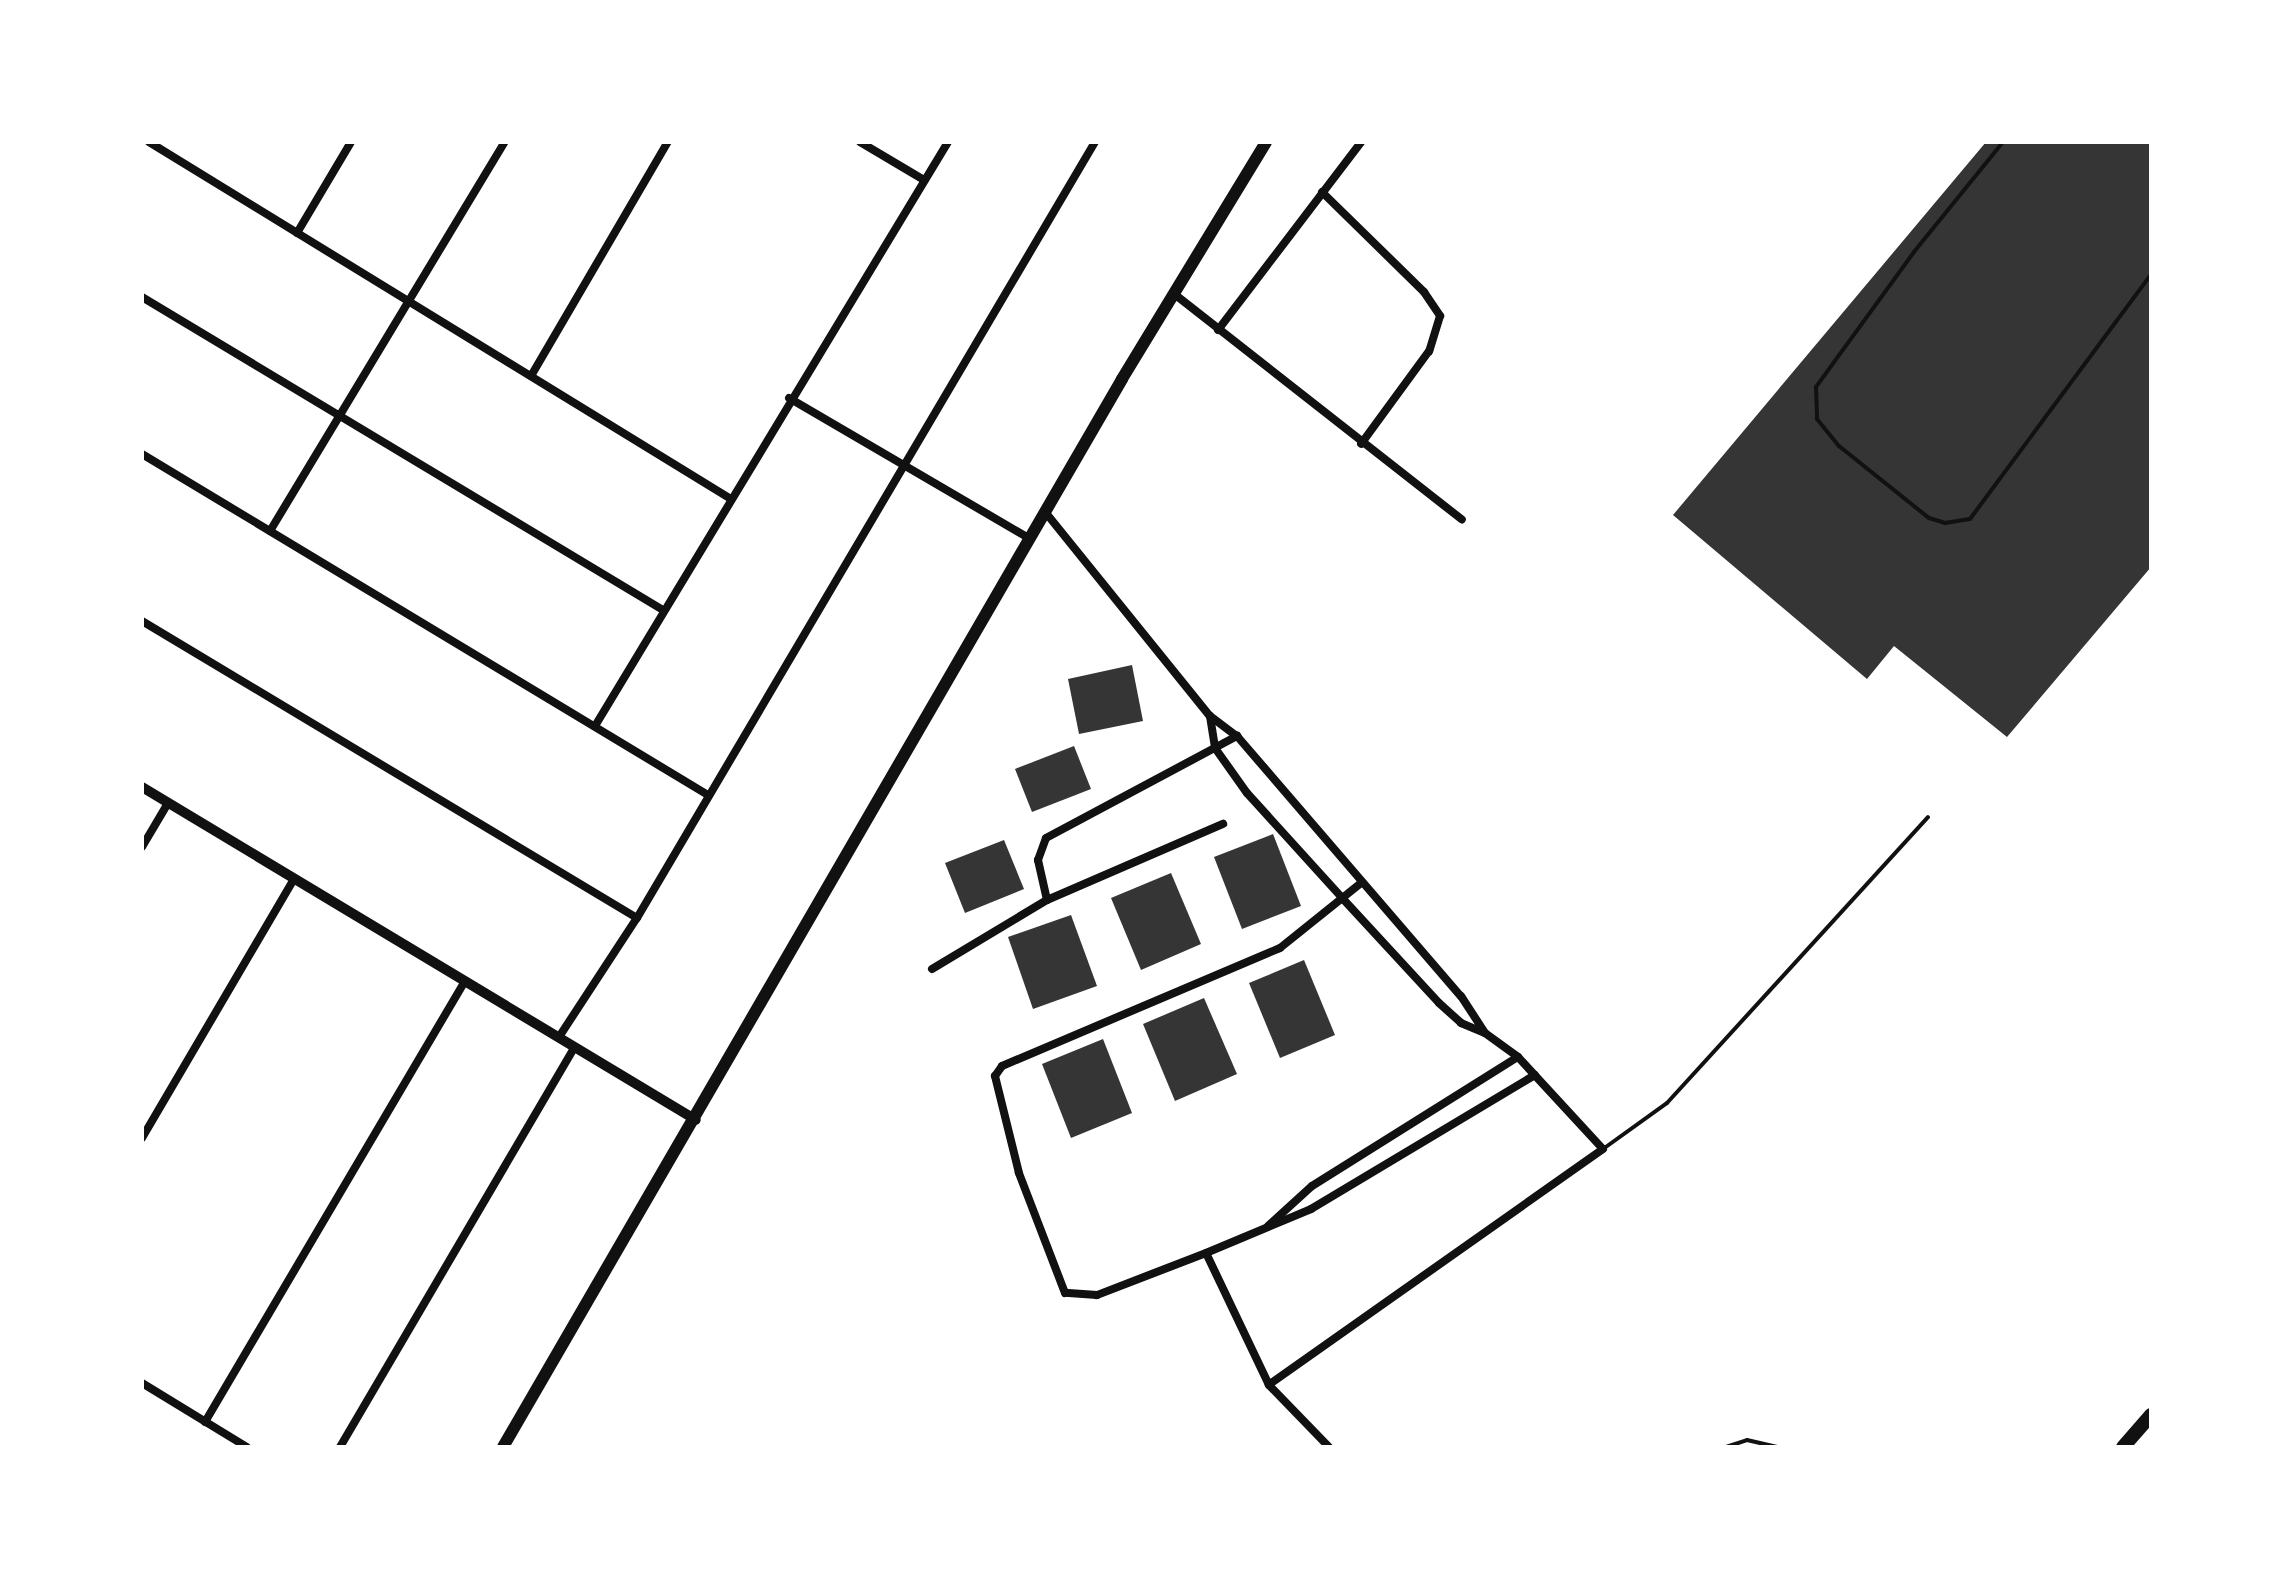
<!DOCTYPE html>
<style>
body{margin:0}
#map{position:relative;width:2293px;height:1589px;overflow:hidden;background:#fff;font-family:"Golos Text",sans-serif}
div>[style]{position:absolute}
.building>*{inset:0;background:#353535}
.service>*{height:4px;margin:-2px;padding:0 2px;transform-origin:2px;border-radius:2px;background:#111}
.minor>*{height:8px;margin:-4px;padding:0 4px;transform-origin:4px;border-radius:4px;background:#111}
.tertiary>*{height:10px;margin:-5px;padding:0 5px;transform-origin:5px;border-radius:5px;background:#111}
.secondary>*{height:12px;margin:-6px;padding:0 6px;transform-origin:6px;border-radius:6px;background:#111}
.primary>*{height:14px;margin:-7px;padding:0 7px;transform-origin:7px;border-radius:7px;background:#111}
span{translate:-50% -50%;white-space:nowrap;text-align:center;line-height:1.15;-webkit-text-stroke:6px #fff;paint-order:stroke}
.frame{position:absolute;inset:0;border:144px solid #fff;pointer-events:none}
</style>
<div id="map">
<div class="building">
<i style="clip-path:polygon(1986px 142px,2151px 142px,2151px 567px,2007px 737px,1894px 646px,1867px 679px,1673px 515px)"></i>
<i style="clip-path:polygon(1132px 665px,1143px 721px,1079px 734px,1068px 679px)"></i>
<i style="clip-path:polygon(1074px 746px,1091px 789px,1032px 812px,1015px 769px)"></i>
<i style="clip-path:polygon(1273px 834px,1301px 906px,1242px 929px,1214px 857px)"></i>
<i style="clip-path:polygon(1004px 840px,1024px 889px,965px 913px,945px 863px)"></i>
<i style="clip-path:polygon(1171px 873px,1201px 944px,1141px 970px,1111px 898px)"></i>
<i style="clip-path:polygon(1071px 915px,1097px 986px,1033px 1009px,1008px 937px)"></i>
<i style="clip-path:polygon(1304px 960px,1335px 1035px,1280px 1058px,1249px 983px)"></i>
<i style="clip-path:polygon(1204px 998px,1237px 1074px,1175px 1101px,1143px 1024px)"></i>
<i style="clip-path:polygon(1103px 1039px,1132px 1113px,1071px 1138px,1042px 1064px)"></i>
</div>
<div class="service">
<i style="left:2003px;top:142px;width:141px;rotate:129deg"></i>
<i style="left:1914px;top:252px;width:167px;rotate:126deg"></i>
<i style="left:1816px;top:387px;width:32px;rotate:88deg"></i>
<i style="left:1817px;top:419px;width:35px;rotate:51deg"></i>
<i style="left:1839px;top:446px;width:115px;rotate:38.7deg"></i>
<i style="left:1929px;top:518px;width:17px;rotate:17deg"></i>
<i style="left:1945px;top:523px;width:25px;rotate:-9deg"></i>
<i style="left:1970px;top:519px;width:305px;rotate:-53.5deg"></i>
<i style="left:1603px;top:1149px;width:79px;rotate:-35.7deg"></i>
<i style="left:1667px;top:1103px;width:387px;rotate:-47.6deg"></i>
<i style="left:1726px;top:1447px;width:22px;rotate:-18deg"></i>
<i style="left:1747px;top:1440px;width:31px;rotate:13deg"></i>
</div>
<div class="minor">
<i style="left:149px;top:142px;width:683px;rotate:31.53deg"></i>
<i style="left:860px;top:142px;width:74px;rotate:30.7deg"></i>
<i style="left:1322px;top:192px;width:143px;rotate:44.4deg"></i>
<i style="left:1424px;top:292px;width:29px;rotate:56deg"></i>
<i style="left:1440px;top:316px;width:37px;rotate:107deg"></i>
<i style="left:1429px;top:351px;width:115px;rotate:126.2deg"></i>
<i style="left:297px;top:233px;width:106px;rotate:-59.3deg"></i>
<i style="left:1173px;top:293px;width:367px;rotate:38.1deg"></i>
<i style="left:142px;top:297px;width:608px;rotate:31deg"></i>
<i style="left:1218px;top:330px;width:236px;rotate:-52.7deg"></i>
<i style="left:531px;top:376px;width:271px;rotate:-59.7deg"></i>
<i style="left:789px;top:398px;width:279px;rotate:30.3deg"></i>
<i style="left:142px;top:454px;width:661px;rotate:31.07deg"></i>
<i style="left:1046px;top:513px;width:261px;rotate:51.1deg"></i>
<i style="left:1210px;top:716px;width:34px;rotate:37deg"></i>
<i style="left:1237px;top:736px;width:343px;rotate:49.3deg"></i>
<i style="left:1461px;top:996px;width:44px;rotate:57deg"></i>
<i style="left:270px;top:531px;width:454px;rotate:-58.9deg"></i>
<i style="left:142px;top:621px;width:577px;rotate:30.96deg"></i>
<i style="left:1210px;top:716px;width:32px;rotate:81deg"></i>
<i style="left:1215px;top:748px;width:55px;rotate:54.6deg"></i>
<i style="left:1247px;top:793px;width:144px;rotate:47.8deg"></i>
<i style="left:1344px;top:900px;width:140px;rotate:47.3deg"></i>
<i style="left:1439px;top:1003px;width:30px;rotate:42deg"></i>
<i style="left:1461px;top:1023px;width:26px;rotate:23deg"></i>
<i style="left:1485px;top:1033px;width:41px;rotate:36deg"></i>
<i style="left:1518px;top:1057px;width:125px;rotate:47.3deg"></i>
<i style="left:1603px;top:1149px;width:409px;rotate:144.8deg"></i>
<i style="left:595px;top:726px;width:682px;rotate:-58.85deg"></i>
<i style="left:142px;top:847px;width:51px;rotate:-59.4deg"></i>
<i style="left:1047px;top:900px;width:41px;rotate:-102.7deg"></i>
<i style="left:1038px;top:860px;width:23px;rotate:-70deg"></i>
<i style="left:1046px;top:838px;width:217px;rotate:-28.1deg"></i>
<i style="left:932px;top:969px;width:134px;rotate:-31deg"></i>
<i style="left:1047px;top:900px;width:192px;rotate:-23.4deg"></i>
<i style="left:559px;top:1037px;width:142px;rotate:-56.8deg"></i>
<i style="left:637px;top:918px;width:901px;rotate:-59.45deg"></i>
<i style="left:142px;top:1138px;width:300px;rotate:-59.6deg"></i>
<i style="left:1268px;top:1226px;width:59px;rotate:-42.3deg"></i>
<i style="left:1312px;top:1186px;width:243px;rotate:-32.1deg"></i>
<i style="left:1206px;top:1253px;width:117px;rotate:158.9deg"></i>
<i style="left:1097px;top:1295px;width:32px;rotate:-176deg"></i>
<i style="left:1065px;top:1293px;width:129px;rotate:-111deg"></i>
<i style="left:1019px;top:1173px;width:100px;rotate:-103.9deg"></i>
<i style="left:995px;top:1076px;width:12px;rotate:-55deg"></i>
<i style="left:1002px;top:1066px;width:302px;rotate:-23deg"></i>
<i style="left:1280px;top:948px;width:104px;rotate:-38.7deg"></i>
<i style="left:142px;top:1383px;width:123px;rotate:31.4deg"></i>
<i style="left:205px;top:1422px;width:512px;rotate:-59.48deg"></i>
<i style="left:340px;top:1447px;width:464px;rotate:-59.6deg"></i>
<i style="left:1329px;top:1447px;width:86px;rotate:-134.1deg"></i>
<i style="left:1269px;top:1385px;width:146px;rotate:-115.5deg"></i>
<i style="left:1206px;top:1253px;width:114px;rotate:-22.7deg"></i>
<i style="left:1311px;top:1209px;width:261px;rotate:-30.9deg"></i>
</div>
<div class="tertiary">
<i style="left:142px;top:787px;width:646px;rotate:31.01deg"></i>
</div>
<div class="secondary">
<i style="left:503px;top:1447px;width:1234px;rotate:-59.9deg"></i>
<i style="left:1122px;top:379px;width:277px;rotate:-58.7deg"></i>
</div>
<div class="primary">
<i style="left:2123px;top:1447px;width:43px;rotate:-48.8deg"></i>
</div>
<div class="frame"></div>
</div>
